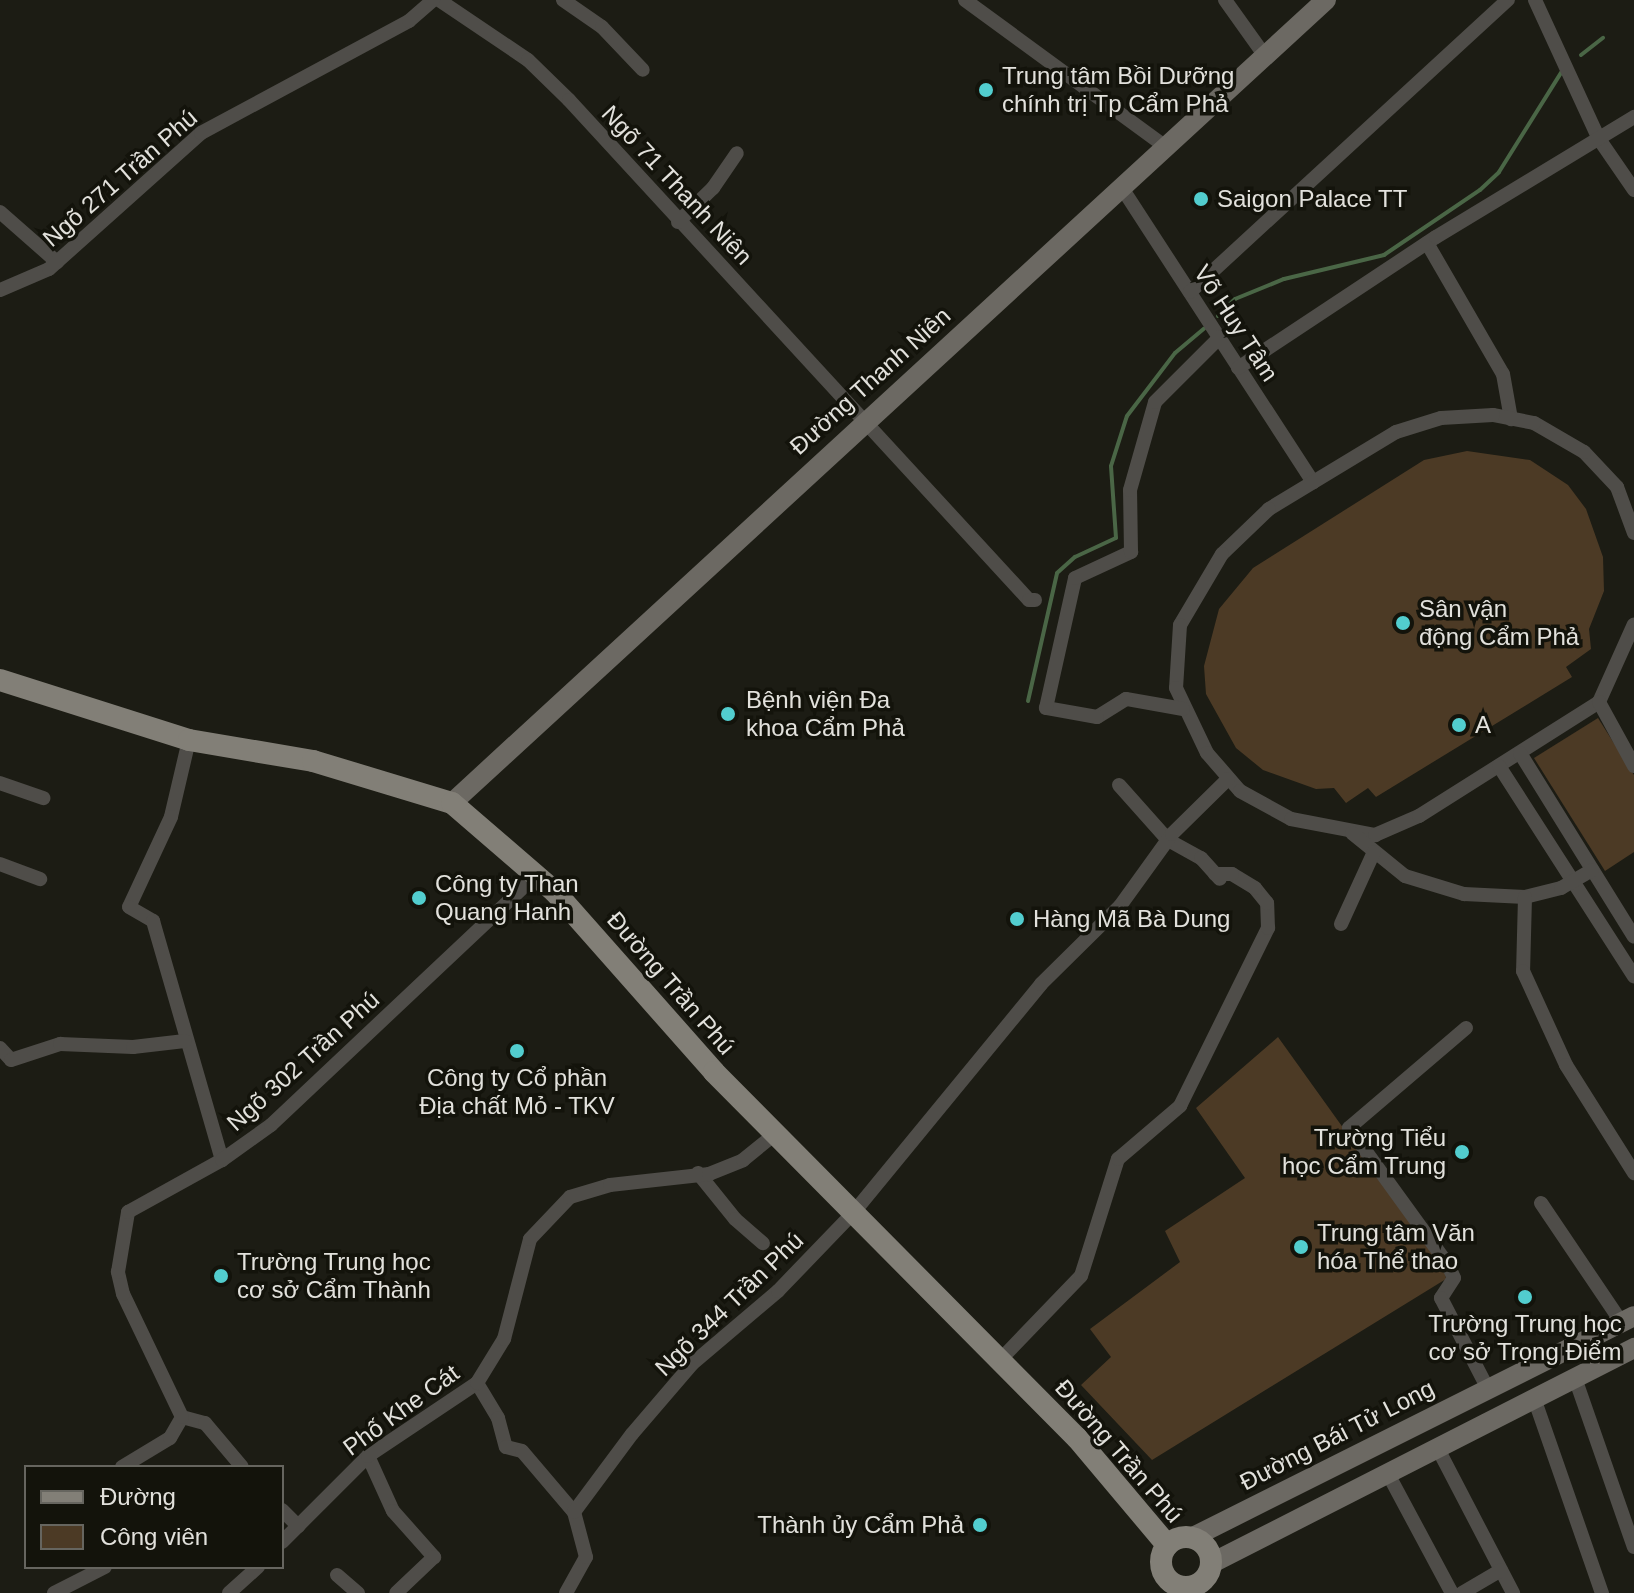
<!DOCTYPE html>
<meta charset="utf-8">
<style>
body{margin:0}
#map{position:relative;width:1634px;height:1593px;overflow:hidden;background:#1c1c14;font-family:Helvetica,sans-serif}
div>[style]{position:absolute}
.green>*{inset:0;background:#4c3a25}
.stream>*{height:4px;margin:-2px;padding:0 2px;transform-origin:2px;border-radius:2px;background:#4a6646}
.street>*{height:14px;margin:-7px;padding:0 7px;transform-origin:7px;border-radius:7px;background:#4f4d49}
.secondary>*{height:20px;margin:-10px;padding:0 10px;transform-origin:10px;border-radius:10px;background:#6c6963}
.primary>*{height:22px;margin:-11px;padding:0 11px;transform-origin:11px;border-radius:11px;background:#827f77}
.primary>.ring{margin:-11px;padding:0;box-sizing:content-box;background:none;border:22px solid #827f77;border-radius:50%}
.dots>*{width:22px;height:22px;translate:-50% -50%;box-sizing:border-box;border:4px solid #13130b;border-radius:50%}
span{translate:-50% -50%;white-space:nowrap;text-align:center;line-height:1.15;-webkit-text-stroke:7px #13130b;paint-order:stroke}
.poi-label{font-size:24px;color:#e2e1dc}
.left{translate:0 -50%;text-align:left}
.right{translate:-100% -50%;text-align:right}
.street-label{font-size:24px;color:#e2e1dc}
.legend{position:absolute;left:24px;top:1465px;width:260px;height:104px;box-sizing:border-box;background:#13130b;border:2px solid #66655f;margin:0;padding:10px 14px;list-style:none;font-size:24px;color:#e2e1dc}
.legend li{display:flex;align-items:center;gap:16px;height:40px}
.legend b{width:40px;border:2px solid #66655f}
</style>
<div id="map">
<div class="green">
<i style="clip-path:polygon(1467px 451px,1530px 460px,1568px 485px,1586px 509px,1603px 557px,1604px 591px,1589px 629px,1591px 649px,1566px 667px,1572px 677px,1376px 797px,1368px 788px,1346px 803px,1334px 788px,1316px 789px,1263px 770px,1236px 748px,1206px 694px,1204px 666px,1219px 609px,1253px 568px,1424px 460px)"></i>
<i style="clip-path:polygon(1598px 718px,1634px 775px,1634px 852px,1605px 871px,1534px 758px)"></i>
<i style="clip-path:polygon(1278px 1037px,1445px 1270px,1446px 1279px,1152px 1460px,1081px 1385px,1111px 1357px,1090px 1329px,1180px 1262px,1165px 1231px,1245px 1178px,1196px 1108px)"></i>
</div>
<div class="stream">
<i style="left:1581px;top:55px;width:28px;rotate:-38deg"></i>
<i style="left:1218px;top:316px;width:24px;rotate:-45deg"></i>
<i style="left:1235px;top:299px;width:53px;rotate:-22.2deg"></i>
<i style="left:1284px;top:279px;width:103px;rotate:-13.5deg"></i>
<i style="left:1384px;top:255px;width:116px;rotate:-34.1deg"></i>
<i style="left:1480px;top:190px;width:26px;rotate:-43deg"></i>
<i style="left:1499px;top:172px;width:119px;rotate:-58deg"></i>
<i style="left:1028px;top:701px;width:131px;rotate:-77.2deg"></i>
<i style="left:1057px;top:573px;width:24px;rotate:-42deg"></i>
<i style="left:1075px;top:557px;width:45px;rotate:-24.9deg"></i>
<i style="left:1116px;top:538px;width:72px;rotate:-94deg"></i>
<i style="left:1111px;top:466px;width:52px;rotate:-72.3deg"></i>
<i style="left:1127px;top:416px;width:79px;rotate:-52.7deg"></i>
<i style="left:1175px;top:353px;width:38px;rotate:-40deg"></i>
</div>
<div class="street">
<i style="left:439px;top:0;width:107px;rotate:34deg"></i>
<i style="left:528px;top:60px;width:57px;rotate:44.3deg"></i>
<i style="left:569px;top:100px;width:679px;rotate:47.39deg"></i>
<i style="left:1029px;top:600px;width:6px"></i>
<i style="left:563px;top:0;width:47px;rotate:34.7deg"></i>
<i style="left:602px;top:27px;width:59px;rotate:46.4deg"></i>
<i style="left:965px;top:0;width:250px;rotate:36.2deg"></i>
<i style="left:1225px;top:0;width:69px;rotate:54.5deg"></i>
<i style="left:1535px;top:0;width:153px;rotate:65.3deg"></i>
<i style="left:1599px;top:139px;width:62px;rotate:55.5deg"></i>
<i style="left:1122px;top:188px;width:351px;rotate:57deg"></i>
<i style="left:0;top:212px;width:76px;rotate:41.3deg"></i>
<i style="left:678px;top:222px;width:49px;rotate:-44.2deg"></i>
<i style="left:713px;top:188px;width:42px;rotate:-55.6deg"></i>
<i style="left:1427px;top:243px;width:151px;rotate:59.9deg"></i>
<i style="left:1503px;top:374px;width:46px;rotate:79.9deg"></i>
<i style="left:0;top:290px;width:53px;rotate:-23.2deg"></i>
<i style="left:49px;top:269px;width:204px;rotate:-41.8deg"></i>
<i style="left:201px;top:133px;width:236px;rotate:-28.3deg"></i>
<i style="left:409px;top:21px;width:32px;rotate:-41deg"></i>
<i style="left:1190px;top:292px;width:432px;rotate:-42.6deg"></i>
<i style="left:1238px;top:368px;width:237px;rotate:-33.5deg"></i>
<i style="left:1436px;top:237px;width:232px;rotate:-31.2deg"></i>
<i style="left:1634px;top:533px;width:49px;rotate:-110.3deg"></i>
<i style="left:1617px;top:487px;width:48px;rotate:-133.3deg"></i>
<i style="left:1584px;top:452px;width:58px;rotate:-149.9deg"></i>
<i style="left:1534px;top:423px;width:42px;rotate:-169deg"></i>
<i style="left:1493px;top:415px;width:52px;rotate:176.7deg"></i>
<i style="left:1441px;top:418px;width:47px;rotate:162.7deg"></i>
<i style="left:1396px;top:432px;width:149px;rotate:148.8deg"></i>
<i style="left:1269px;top:509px;width:65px;rotate:136.2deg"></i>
<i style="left:1222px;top:554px;width:82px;rotate:120.6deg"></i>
<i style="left:1180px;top:625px;width:63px;rotate:93.6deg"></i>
<i style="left:1176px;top:688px;width:72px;rotate:64.5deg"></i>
<i style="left:1207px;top:753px;width:50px;rotate:49deg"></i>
<i style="left:1240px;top:791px;width:58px;rotate:28.8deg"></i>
<i style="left:1291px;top:819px;width:86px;rotate:10.8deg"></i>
<i style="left:1375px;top:835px;width:48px;rotate:-23.4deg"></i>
<i style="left:1419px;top:816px;width:213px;rotate:-32.3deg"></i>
<i style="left:1599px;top:702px;width:85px;rotate:-65.8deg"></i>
<i style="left:1599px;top:702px;width:73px;rotate:61.3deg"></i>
<i style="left:1183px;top:709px;width:58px;rotate:-170deg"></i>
<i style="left:1126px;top:699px;width:34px;rotate:148deg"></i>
<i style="left:1097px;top:717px;width:52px;rotate:-170deg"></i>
<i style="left:1046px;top:708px;width:133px;rotate:-77.4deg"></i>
<i style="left:1075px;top:578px;width:62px;rotate:-24.9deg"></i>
<i style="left:1131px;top:552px;width:62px;rotate:-90.9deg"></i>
<i style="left:1130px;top:490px;width:91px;rotate:-74.1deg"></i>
<i style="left:1155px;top:402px;width:92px;rotate:-45deg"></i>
<i style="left:189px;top:740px;width:79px;rotate:103.2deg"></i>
<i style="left:171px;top:817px;width:99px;rotate:115deg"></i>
<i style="left:129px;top:907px;width:28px;rotate:30deg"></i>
<i style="left:153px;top:921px;width:249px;rotate:73.9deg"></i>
<i style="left:1520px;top:753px;width:216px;rotate:58.2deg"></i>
<i style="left:1499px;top:766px;width:250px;rotate:57.3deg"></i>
<i style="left:0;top:783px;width:46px;rotate:19.2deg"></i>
<i style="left:1119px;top:785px;width:74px;rotate:48.3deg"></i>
<i style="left:1168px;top:840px;width:38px;rotate:29deg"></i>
<i style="left:1201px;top:858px;width:28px;rotate:48deg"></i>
<i style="left:1352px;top:833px;width:68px;rotate:39.1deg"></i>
<i style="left:1405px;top:876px;width:62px;rotate:17deg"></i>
<i style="left:1464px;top:894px;width:61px;rotate:2.8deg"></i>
<i style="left:1525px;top:897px;width:37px;rotate:-14deg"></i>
<i style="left:1561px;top:888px;width:36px;rotate:-30deg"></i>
<i style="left:0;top:864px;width:43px;rotate:20.6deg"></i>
<i style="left:1525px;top:897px;width:74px;rotate:91.5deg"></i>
<i style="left:1523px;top:971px;width:103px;rotate:65.4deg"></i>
<i style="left:1566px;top:1065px;width:128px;rotate:57.8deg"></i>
<i style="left:1341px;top:924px;width:79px;rotate:-65.4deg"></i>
<i style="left:1466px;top:1028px;width:154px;rotate:139.5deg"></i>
<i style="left:1349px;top:1128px;width:169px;rotate:54.1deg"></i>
<i style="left:1448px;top:1265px;width:14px;rotate:65deg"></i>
<i style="left:1454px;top:1278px;width:24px;rotate:123deg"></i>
<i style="left:1441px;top:1298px;width:102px;rotate:62.7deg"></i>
<i style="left:0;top:1048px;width:16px;rotate:47deg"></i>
<i style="left:11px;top:1060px;width:52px;rotate:-18.1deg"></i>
<i style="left:60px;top:1044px;width:73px;rotate:2.4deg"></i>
<i style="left:133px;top:1047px;width:52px;rotate:-6.6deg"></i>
<i style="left:698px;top:1173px;width:59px;rotate:51.2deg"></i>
<i style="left:735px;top:1219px;width:37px;rotate:41deg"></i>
<i style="left:1541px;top:1203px;width:145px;rotate:56deg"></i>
<i style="left:1001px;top:1359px;width:115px;rotate:-46.1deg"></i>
<i style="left:1081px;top:1276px;width:123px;rotate:-72.5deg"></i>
<i style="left:1118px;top:1159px;width:82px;rotate:-40.5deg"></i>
<i style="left:1180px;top:1106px;width:199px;rotate:-63.7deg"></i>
<i style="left:1268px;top:928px;width:25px;rotate:-92deg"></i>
<i style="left:1267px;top:903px;width:19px;rotate:-129deg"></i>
<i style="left:1255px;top:888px;width:27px;rotate:-149deg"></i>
<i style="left:1232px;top:874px;width:17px;rotate:180deg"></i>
<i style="left:1575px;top:1378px;width:179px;rotate:70.8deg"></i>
<i style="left:477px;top:1383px;width:41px;rotate:59deg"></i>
<i style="left:498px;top:1418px;width:30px;rotate:75deg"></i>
<i style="left:506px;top:1447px;width:16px;rotate:14deg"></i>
<i style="left:522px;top:1451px;width:80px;rotate:49.6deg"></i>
<i style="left:1534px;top:1398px;width:207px;rotate:70.8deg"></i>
<i style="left:182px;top:1417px;width:24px;rotate:15deg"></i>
<i style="left:205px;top:1423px;width:57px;rotate:49.9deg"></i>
<i style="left:1437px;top:1447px;width:165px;rotate:62.5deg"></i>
<i style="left:368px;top:1456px;width:60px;rotate:65.6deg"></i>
<i style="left:393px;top:1511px;width:62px;rotate:48.3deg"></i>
<i style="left:434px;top:1557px;width:52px;rotate:136.5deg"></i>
<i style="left:122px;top:1467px;width:56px;rotate:-31.1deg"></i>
<i style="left:170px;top:1438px;width:24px;rotate:-60deg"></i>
<i style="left:182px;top:1417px;width:136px;rotate:-115.6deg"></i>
<i style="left:123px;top:1294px;width:23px;rotate:-103deg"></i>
<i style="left:118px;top:1272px;width:61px;rotate:-80.5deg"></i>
<i style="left:128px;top:1212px;width:107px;rotate:-29deg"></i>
<i style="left:222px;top:1160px;width:60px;rotate:-35.5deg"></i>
<i style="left:271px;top:1125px;width:361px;rotate:-43.3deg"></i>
<i style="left:1387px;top:1472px;width:137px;rotate:61.8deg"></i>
<i style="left:282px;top:1510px;width:23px;rotate:45deg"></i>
<i style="left:282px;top:1542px;width:122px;rotate:-45deg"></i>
<i style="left:368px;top:1456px;width:131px;rotate:-33.8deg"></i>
<i style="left:477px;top:1383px;width:52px;rotate:-58.5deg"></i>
<i style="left:504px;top:1339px;width:103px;rotate:-75.4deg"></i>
<i style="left:530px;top:1239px;width:58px;rotate:-46.4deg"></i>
<i style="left:570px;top:1197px;width:42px;rotate:-16.7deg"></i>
<i style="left:610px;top:1185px;width:100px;rotate:-6.3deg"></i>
<i style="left:709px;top:1174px;width:37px;rotate:-22deg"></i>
<i style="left:743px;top:1160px;width:41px;rotate:-39.1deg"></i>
<i style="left:337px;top:1575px;width:28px;rotate:41deg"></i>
<i style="left:54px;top:1593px;width:57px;rotate:-27deg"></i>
<i style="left:229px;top:1593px;width:39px;rotate:-42deg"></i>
<i style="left:566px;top:1593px;width:41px;rotate:-60.9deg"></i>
<i style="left:586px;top:1557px;width:47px;rotate:-104.9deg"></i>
<i style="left:574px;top:1512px;width:97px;rotate:-53.4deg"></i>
<i style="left:632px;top:1434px;width:92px;rotate:-49.4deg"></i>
<i style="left:692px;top:1364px;width:113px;rotate:-40.3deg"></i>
<i style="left:778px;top:1291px;width:110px;rotate:-46.1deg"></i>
<i style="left:854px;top:1212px;width:295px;rotate:-50.6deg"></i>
<i style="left:1041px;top:984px;width:111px;rotate:-44.6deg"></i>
<i style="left:1120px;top:906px;width:89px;rotate:-54.2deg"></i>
<i style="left:1172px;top:834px;width:78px;rotate:-44.5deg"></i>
<i style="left:1462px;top:1593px;width:45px;rotate:-30.5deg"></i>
</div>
<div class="secondary">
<i style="left:452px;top:803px;width:1187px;rotate:-42.58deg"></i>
<i style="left:1193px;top:1537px;width:493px;rotate:-26.6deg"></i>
<i style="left:1212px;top:1563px;width:474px;rotate:-27deg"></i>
</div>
<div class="primary">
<i style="left:0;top:680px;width:198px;rotate:17.6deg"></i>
<i style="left:189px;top:740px;width:126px;rotate:9.6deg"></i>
<i style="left:313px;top:761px;width:145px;rotate:16.8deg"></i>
<i style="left:452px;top:803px;width:136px;rotate:40.8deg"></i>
<i style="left:555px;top:892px;width:240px;rotate:48.5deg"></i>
<i style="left:714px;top:1072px;width:515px;rotate:45.24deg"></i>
<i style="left:1077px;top:1438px;width:140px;rotate:49.9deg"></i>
<i class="ring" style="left:1161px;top:1537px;width:28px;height:28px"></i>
</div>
<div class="dots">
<i style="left:986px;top:90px;background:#52cdce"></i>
<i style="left:1201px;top:199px;background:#52cdce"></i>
<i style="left:1403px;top:623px;background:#52cdce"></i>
<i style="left:728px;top:714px;background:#52cdce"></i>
<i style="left:1459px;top:725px;background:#52cdce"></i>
<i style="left:419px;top:898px;background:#52cdce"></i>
<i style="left:1017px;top:919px;background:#52cdce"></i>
<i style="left:517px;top:1051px;background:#52cdce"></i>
<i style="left:1462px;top:1152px;background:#52cdce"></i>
<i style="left:1301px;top:1247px;background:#52cdce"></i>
<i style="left:221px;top:1276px;background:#52cdce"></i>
<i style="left:1525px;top:1297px;background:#52cdce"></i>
<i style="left:980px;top:1525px;background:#52cdce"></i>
</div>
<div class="poi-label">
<span class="left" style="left:1002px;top:90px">Trung tâm Bồi Dưỡng<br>chính trị Tp Cẩm Phả</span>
<span class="left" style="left:1217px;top:199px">Saigon Palace TT</span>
<span class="left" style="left:1419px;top:623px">Sân vận<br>động Cẩm Phả</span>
<span class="left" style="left:746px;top:714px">Bệnh viện Đa<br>khoa Cẩm Phả</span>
<span class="left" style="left:1475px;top:725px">A</span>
<span class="left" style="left:435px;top:898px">Công ty Than<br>Quang Hanh</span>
<span class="left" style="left:1033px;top:919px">Hàng Mã Bà Dung</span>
<span style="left:517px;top:1092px">Công ty Cổ phần<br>Địa chất Mỏ - TKV</span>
<span class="right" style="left:1446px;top:1152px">Trường Tiểu<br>học Cẩm Trung</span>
<span class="left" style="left:1317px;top:1247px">Trung tâm Văn<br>hóa Thể thao</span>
<span class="left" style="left:237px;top:1276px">Trường Trung học<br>cơ sở Cẩm Thành</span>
<span style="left:1525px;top:1338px">Trường Trung học<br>cơ sở Trọng Điểm</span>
<span class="right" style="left:964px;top:1525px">Thành ủy Cẩm Phả</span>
</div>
<div class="street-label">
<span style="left:120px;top:178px;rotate:-41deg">Ngõ 271 Trần Phú</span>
<span style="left:677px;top:185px;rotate:47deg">Ngõ 71 Thanh Niên</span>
<span style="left:1236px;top:323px;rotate:57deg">Võ Huy Tâm</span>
<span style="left:870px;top:381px;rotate:-42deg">Đường Thanh Niên</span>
<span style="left:671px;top:983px;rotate:49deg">Đường Trần Phú</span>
<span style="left:303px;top:1061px;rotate:-42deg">Ngõ 302 Trần Phú</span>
<span style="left:729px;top:1304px;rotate:-44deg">Ngõ 344 Trần Phú</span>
<span style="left:401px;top:1410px;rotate:-36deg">Phố Khe Cát</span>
<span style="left:1337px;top:1435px;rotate:-27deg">Đường Bái Tử Long</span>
<span style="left:1119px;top:1451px;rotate:49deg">Đường Trần Phú</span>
</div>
<ul class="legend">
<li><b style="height:10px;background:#827f77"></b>Đường</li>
<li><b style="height:22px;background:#4c3a25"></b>Công viên</li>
</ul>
</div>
